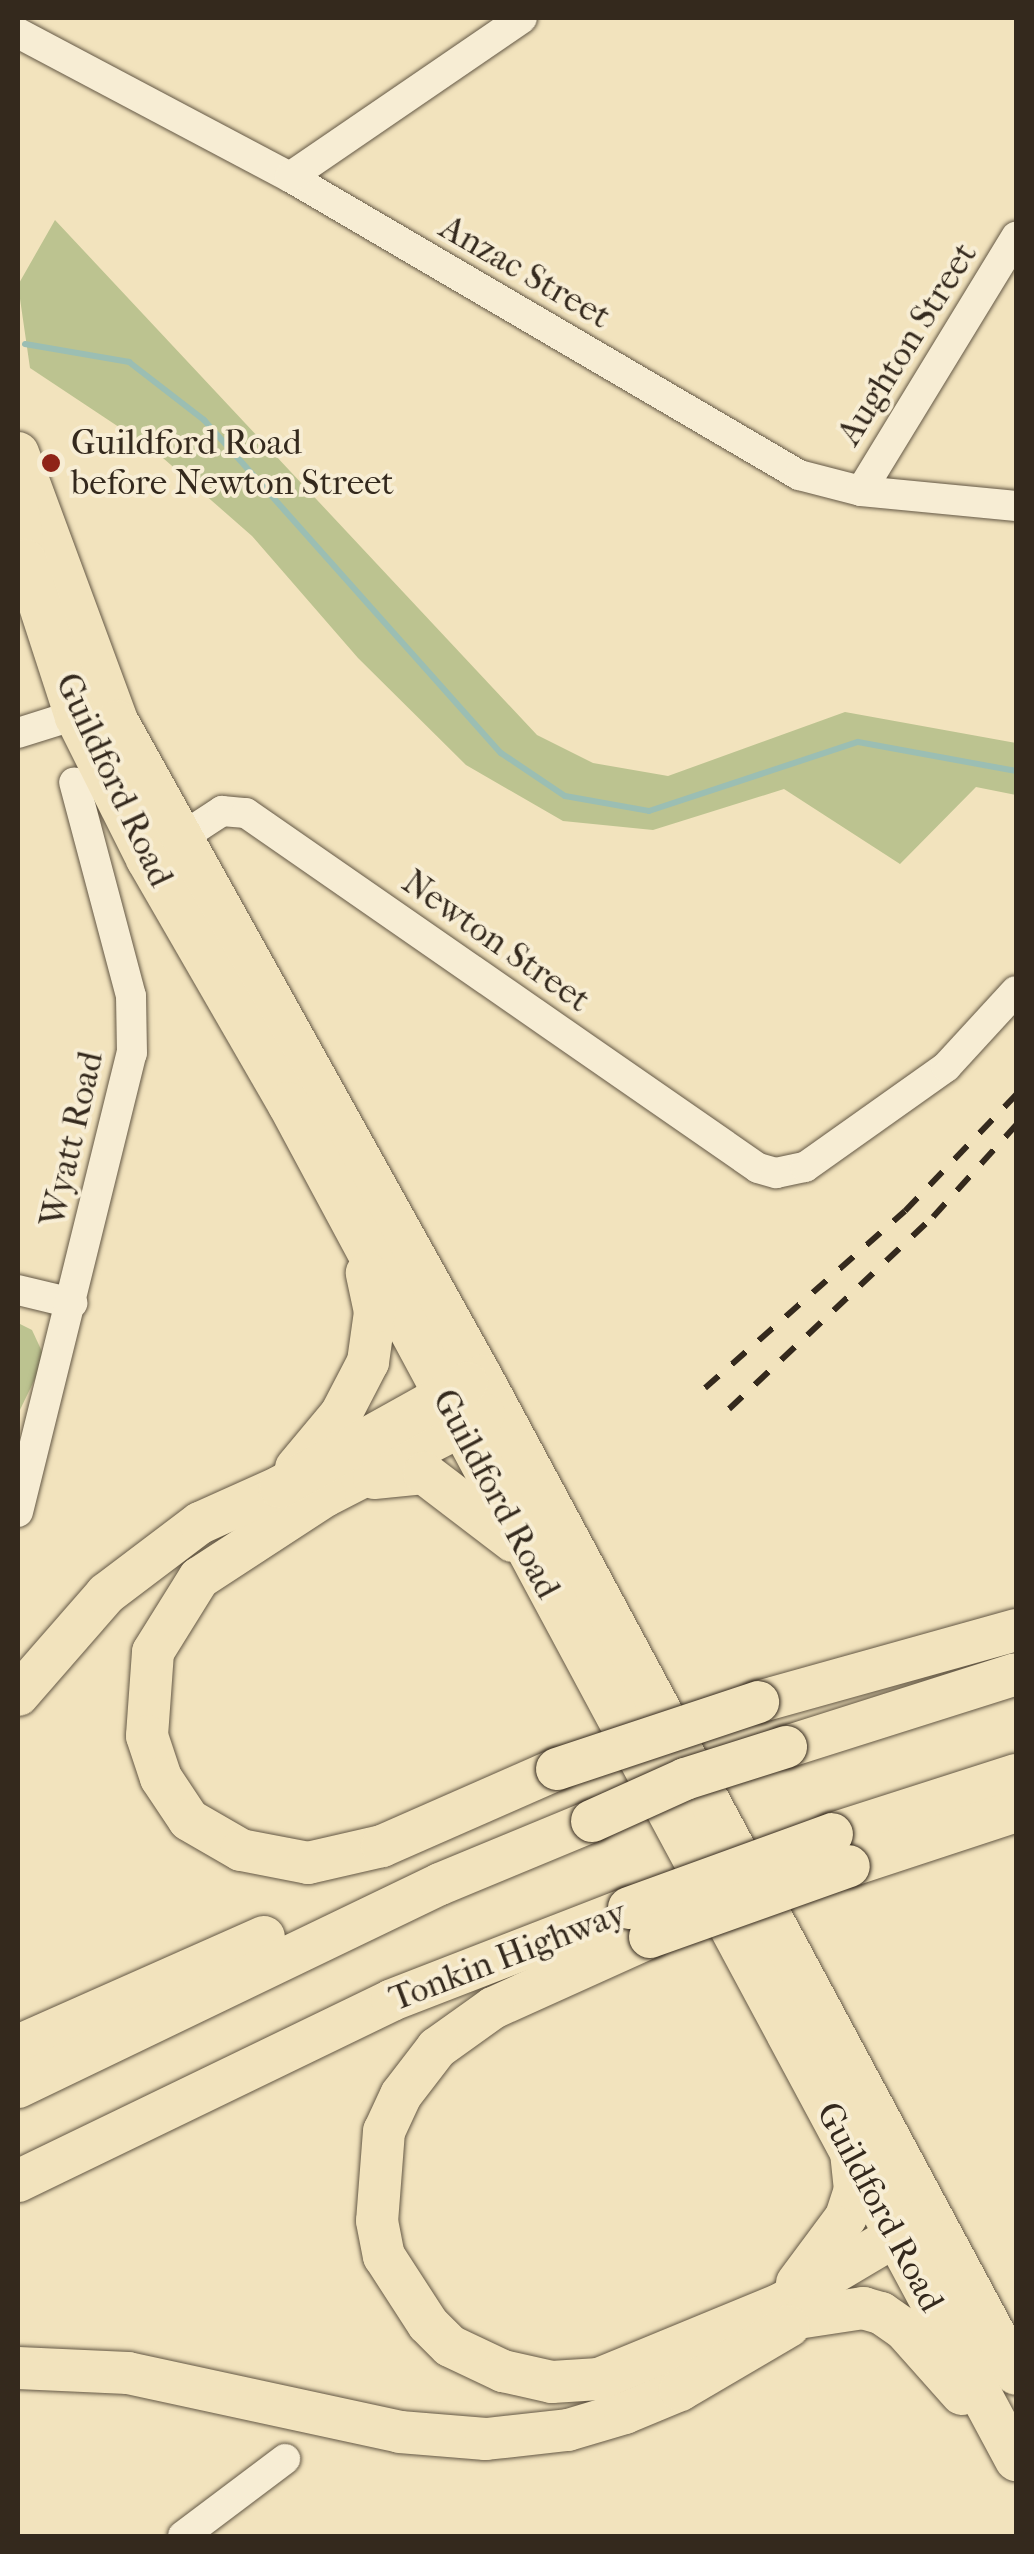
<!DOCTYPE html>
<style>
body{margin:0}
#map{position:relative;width:1034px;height:2554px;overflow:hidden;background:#f2e3bd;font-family:"IM FELL French Canon",serif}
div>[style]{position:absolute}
.green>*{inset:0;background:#bcc390}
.stream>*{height:6px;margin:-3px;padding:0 3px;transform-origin:3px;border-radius:3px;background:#9bbeb3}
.roads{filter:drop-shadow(0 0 2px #645845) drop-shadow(0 0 2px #645845)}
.minor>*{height:30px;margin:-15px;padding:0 15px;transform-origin:15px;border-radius:15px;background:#f7edd4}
.highway>*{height:42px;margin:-21px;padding:0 21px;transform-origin:21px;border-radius:21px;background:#f2e3bd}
.rail>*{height:6px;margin-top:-3px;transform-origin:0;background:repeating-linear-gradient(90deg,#34291d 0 18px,transparent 0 36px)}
.bridges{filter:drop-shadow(0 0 2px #34291d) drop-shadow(0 0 2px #34291d)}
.highway-bridge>*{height:42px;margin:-21px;padding:0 21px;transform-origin:21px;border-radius:21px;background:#f2e3bd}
.dots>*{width:28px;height:28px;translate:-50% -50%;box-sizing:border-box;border:5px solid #f7edd4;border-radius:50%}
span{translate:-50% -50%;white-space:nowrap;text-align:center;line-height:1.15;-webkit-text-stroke:8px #f7edd4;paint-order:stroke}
.street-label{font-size:35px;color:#34291d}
.poi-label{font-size:35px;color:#34291d}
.left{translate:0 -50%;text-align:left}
.frame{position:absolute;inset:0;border:20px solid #34291d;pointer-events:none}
</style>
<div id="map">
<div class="green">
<i style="clip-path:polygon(55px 220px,537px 735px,593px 763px,668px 776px,845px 712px,1016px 743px,1016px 795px,976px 787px,900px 864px,784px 789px,653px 830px,563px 821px,466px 765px,358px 658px,252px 536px,155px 451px,30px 368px,18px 285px)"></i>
<i style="clip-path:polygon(18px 1323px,32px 1330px,45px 1358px,18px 1414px)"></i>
</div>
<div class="stream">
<i style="left:25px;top:344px;width:106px;rotate:9.8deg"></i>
<i style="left:129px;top:362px;width:95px;rotate:37.7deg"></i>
<i style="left:204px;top:420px;width:446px;rotate:48.3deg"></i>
<i style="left:501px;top:753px;width:77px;rotate:33.9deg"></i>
<i style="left:565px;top:796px;width:85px;rotate:10.1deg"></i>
<i style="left:649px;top:811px;width:220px;rotate:-18.3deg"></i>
<i style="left:858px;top:742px;width:161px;rotate:10.4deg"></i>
</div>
<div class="roads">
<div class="minor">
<i style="left:18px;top:33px;width:308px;rotate:27.9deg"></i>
<i style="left:290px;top:177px;width:590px;rotate:30.35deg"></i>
<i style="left:799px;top:475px;width:64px;rotate:14.5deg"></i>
<i style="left:861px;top:491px;width:156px;rotate:5.5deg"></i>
<i style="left:290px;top:177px;width:281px;rotate:-34.4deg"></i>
<i style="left:861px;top:491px;width:298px;rotate:-58.6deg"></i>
<i style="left:18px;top:733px;width:77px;rotate:-17.5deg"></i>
<i style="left:167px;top:847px;width:66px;rotate:-33.2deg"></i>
<i style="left:222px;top:811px;width:24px;rotate:5deg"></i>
<i style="left:246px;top:813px;width:623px;rotate:34.74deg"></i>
<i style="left:758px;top:1168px;width:19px;rotate:16deg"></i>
<i style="left:776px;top:1173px;width:30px;rotate:-12deg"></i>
<i style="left:805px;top:1167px;width:173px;rotate:-35.3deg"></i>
<i style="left:946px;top:1067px;width:103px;rotate:-47.4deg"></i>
<i style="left:18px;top:1290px;width:56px;rotate:13.5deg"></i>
<i style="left:18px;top:1512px;width:473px;rotate:-76.1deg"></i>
<i style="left:132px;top:1053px;width:57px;rotate:-91deg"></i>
<i style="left:131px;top:996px;width:221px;rotate:-104.9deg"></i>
<i style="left:183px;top:2536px;width:128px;rotate:-37deg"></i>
</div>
<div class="highway">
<i style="left:18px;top:453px;width:286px;rotate:69.7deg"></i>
<i style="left:117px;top:721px;width:749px;rotate:60.94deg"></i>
<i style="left:481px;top:1376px;width:1132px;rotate:61.81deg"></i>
<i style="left:18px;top:511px;width:49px;rotate:81.9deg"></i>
<i style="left:25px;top:560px;width:165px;rotate:72deg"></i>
<i style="left:76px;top:717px;width:159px;rotate:63.4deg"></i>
<i style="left:147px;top:859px;width:282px;rotate:60deg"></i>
<i style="left:288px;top:1103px;width:1540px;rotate:61.79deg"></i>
<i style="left:484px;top:1414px;width:179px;rotate:152.7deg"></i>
<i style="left:325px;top:1496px;width:150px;rotate:146.9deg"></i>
<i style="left:199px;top:1578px;width:87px;rotate:121.9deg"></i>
<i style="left:153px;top:1652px;width:84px;rotate:94.1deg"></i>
<i style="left:147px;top:1736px;width:44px;rotate:71.6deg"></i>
<i style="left:161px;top:1778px;width:50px;rotate:56.3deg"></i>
<i style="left:189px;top:1820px;width:60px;rotate:30deg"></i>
<i style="left:241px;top:1850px;width:68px;rotate:11deg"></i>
<i style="left:308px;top:1863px;width:76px;rotate:-12.9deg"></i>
<i style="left:382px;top:1846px;width:191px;rotate:-23.7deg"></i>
<i style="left:296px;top:1468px;width:70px;rotate:-50.2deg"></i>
<i style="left:341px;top:1414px;width:59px;rotate:-62.6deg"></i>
<i style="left:368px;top:1362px;width:50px;rotate:-82deg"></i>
<i style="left:375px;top:1312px;width:40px;rotate:-102deg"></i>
<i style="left:374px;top:1478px;width:50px;rotate:-5.7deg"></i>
<i style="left:424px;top:1473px;width:112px;rotate:37.4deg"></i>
<i style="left:18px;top:1695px;width:134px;rotate:-48.9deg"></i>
<i style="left:106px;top:1594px;width:118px;rotate:-37.1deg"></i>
<i style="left:200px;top:1523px;width:88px;rotate:-24.2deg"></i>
<i style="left:280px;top:1487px;width:214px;rotate:-29.1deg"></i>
<i style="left:758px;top:1702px;width:268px;rotate:-15.6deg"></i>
<i style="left:786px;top:1747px;width:241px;rotate:-17.6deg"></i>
<i style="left:832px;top:1834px;width:193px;rotate:-17.8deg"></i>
<i style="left:849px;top:1866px;width:176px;rotate:-18.2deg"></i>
<i style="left:650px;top:1937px;width:172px;rotate:155.7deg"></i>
<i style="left:493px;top:2008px;width:69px;rotate:144.5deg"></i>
<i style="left:437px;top:2048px;width:59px;rotate:127.5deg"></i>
<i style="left:401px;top:2095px;width:40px;rotate:115deg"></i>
<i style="left:384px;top:2131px;width:90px;rotate:94.4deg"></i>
<i style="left:377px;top:2221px;width:36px;rotate:79deg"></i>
<i style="left:384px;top:2256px;width:81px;rotate:57.1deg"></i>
<i style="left:428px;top:2324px;width:31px;rotate:45deg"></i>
<i style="left:450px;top:2346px;width:59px;rotate:25.3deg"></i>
<i style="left:503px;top:2371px;width:50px;rotate:12.7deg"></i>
<i style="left:552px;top:2382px;width:47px;rotate:-3.7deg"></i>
<i style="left:599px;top:2379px;width:197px;rotate:-22.4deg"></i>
<i style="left:781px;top:2304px;width:163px;rotate:-30.7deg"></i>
<i style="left:18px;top:2046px;width:269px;rotate:-23.9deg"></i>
<i style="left:18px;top:2087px;width:468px;rotate:-25.7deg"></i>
<i style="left:440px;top:1884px;width:165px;rotate:-22.5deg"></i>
<i style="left:18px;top:2181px;width:415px;rotate:-25.8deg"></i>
<i style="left:392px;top:2000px;width:254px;rotate:-21.2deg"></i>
<i style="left:797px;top:2283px;width:82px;rotate:-53.4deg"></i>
<i style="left:846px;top:2217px;width:28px;rotate:-72deg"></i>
<i style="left:855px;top:2190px;width:38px;rotate:-96deg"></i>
<i style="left:804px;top:2317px;width:60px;rotate:-8.7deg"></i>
<i style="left:863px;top:2308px;width:19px;rotate:16deg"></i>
<i style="left:881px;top:2313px;width:28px;rotate:35deg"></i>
<i style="left:904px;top:2329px;width:87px;rotate:48.3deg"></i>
<i style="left:18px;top:2368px;width:110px;rotate:2.6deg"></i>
<i style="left:128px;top:2373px;width:278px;rotate:12.2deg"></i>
<i style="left:400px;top:2432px;width:86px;rotate:4.7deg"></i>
<i style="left:486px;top:2439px;width:82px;rotate:-6.3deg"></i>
<i style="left:568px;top:2430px;width:59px;rotate:-16.6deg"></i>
<i style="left:625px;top:2413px;width:60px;rotate:-22.7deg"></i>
<i style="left:680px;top:2390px;width:126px;rotate:-30.4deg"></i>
</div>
</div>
<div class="rail">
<i style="left:705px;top:1388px;width:267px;rotate:-41.5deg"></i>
<i style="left:905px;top:1211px;width:161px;rotate:-46.3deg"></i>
<i style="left:729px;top:1409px;width:280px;rotate:-43.3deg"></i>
<i style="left:933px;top:1217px;width:124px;rotate:-47.9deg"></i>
</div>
<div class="bridges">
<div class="highway-bridge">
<i style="left:557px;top:1769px;width:212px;rotate:-18.4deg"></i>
<i style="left:592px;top:1821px;width:102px;rotate:-24.3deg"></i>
<i style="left:685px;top:1779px;width:106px;rotate:-17.6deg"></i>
<i style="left:629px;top:1908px;width:216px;rotate:-20deg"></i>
<i style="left:650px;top:1937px;width:211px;rotate:-19.6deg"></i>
</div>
</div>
<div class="dots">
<i style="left:51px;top:463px;background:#8f2418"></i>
</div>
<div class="street-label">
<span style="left:525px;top:272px;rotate:30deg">Anzac Street</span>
<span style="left:907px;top:344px;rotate:-58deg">Aughton Street</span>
<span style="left:114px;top:780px;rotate:65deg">Guildford Road</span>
<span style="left:496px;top:941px;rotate:35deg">Newton Street</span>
<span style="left:72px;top:1139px;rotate:-77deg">Wyatt Road</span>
<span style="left:496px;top:1494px;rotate:62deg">Guildford Road</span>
<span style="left:508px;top:1956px;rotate:-21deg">Tonkin Highway</span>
<span style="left:880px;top:2207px;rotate:62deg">Guildford Road</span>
</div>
<div class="poi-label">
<span class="left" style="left:71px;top:463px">Guildford Road<br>before Newton Street</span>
</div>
<div class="frame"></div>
</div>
